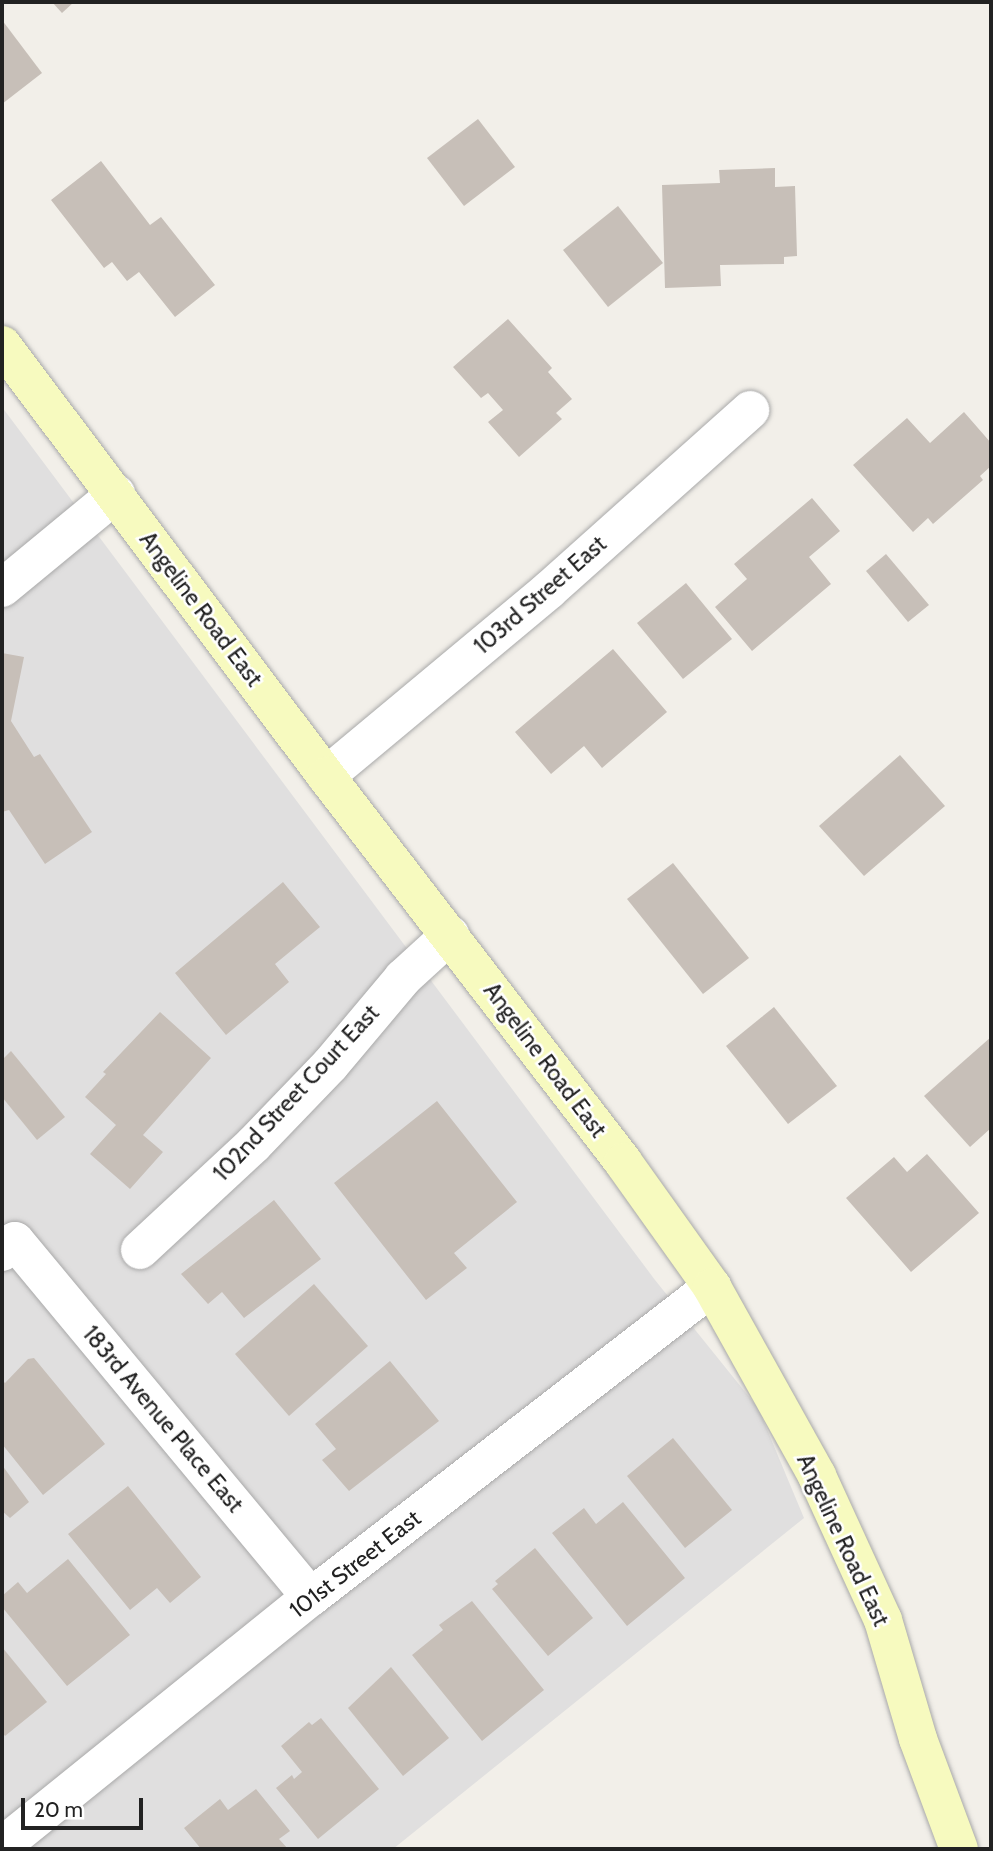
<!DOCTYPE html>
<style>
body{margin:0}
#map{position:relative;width:993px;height:1851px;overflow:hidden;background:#f2efe9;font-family:Cabin,sans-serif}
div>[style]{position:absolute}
.residential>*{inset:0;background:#e0dfdf}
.building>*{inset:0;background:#c7bfb8}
.roads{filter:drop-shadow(0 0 2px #a9a9a9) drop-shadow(0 0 2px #a9a9a9)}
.street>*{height:38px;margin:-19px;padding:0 19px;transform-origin:19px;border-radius:19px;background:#fff}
.secondary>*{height:38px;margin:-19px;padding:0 19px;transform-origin:19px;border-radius:19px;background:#f7fabf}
span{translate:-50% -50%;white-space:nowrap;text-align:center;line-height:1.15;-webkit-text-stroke:5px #fff;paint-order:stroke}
.street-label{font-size:23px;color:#222}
.frame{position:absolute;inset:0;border:4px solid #222;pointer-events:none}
.scale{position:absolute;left:21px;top:1798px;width:122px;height:32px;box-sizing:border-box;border:4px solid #222;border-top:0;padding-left:9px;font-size:21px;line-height:24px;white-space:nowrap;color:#222;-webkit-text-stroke:5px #fff;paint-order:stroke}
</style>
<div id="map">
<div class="residential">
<i style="clip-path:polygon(2px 407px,655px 1280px,758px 1408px,804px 1518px,393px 1849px,2px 1849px)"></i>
</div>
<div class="building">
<i style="clip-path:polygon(52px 2px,74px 2px,62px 13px)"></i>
<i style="clip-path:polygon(2px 20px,42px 73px,2px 104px)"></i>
<i style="clip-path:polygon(478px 119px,515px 167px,464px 206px,427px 158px)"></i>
<i style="clip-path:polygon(101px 161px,150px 225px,161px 217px,215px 285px,175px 317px,139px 272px,127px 281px,112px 262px,104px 268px,51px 200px)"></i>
<i style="clip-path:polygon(775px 168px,775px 187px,795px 186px,797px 256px,784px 257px,784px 264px,720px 265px,721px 286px,665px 288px,662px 185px,720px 183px,719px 170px)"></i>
<i style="clip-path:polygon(618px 206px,663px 263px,608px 307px,563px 250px)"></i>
<i style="clip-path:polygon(508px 319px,552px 368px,548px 372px,572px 399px,556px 413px,562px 419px,519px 457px,488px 422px,503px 410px,488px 393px,481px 398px,453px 367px)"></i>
<i style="clip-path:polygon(964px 412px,991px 443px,991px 466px,980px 476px,983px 480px,933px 524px,928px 518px,913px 532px,853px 465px,907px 418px,930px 443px)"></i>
<i style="clip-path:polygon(812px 498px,840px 531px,809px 557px,831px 584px,752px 651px,715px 607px,747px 579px,734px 564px)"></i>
<i style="clip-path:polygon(886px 554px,929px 605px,908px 622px,866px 571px)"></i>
<i style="clip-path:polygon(686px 583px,732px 639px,683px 679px,637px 623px)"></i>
<i style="clip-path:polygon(613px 649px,667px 712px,602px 768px,584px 746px,551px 774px,515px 732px)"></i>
<i style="clip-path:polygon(2px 653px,24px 657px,11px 721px,34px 757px,40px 754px,92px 832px,45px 864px,9px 810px,2px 812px)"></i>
<i style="clip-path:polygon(900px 755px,945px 806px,864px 876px,819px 826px)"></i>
<i style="clip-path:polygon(673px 863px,749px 958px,703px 994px,627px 899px)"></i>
<i style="clip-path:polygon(283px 882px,320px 927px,275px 964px,289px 982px,226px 1035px,175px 973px)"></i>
<i style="clip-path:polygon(774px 1007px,837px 1086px,788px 1124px,726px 1046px)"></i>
<i style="clip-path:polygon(160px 1012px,211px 1058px,143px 1135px,163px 1152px,130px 1189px,90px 1154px,116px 1125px,85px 1097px,106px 1074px,103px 1072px)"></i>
<i style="clip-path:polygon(991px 1037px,991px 1128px,970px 1147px,924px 1096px)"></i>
<i style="clip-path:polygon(11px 1051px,65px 1117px,37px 1140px,2px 1097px,2px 1060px)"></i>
<i style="clip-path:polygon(437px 1101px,517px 1202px,454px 1253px,467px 1268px,426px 1300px,334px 1183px)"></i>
<i style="clip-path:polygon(927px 1154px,979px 1213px,911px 1272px,846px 1198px,894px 1157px,907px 1172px)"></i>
<i style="clip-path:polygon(274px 1200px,321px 1259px,244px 1318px,222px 1292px,208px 1304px,181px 1274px)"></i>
<i style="clip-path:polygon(314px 1284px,368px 1346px,289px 1416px,235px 1354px)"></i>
<i style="clip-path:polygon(34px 1358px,105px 1444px,43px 1495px,2px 1444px,2px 1380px,5px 1383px,28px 1359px)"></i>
<i style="clip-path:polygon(390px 1361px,439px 1421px,349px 1491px,322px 1460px,336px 1449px,315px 1424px)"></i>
<i style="clip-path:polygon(673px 1438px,732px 1510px,685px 1548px,627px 1476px)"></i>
<i style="clip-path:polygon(2px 1465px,29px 1502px,10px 1518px,2px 1511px)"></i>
<i style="clip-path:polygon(128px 1486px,201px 1577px,170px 1603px,157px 1588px,130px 1610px,68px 1534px)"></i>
<i style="clip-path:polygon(623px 1502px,685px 1578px,627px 1626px,552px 1533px,584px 1508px,596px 1524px)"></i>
<i style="clip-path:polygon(535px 1548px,593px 1618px,548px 1656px,492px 1589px,498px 1584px,495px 1581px)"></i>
<i style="clip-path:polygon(68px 1559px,130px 1635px,67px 1686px,2px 1607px,2px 1596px,18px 1582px,27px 1593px)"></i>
<i style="clip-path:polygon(472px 1601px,544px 1690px,482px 1741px,412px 1655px,443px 1630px,439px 1625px)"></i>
<i style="clip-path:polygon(2px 1647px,47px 1702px,5px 1736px,2px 1732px)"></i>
<i style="clip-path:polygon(391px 1667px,449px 1738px,403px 1776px,348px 1708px)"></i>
<i style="clip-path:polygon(321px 1718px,379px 1789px,318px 1839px,276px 1788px,292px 1775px,294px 1779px,302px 1772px,281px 1746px,309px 1722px,312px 1725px)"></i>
<i style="clip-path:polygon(256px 1789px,290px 1831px,279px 1839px,288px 1849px,201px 1849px,184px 1828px,220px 1799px,228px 1810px)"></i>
</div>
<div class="roads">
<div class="street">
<i style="left:2px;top:588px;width:148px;rotate:-39.5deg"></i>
<i style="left:326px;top:776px;width:290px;rotate:-39.8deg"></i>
<i style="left:549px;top:590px;width:270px;rotate:-41.8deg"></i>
<i style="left:140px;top:1250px;width:154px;rotate:-42.9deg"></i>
<i style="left:253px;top:1145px;width:111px;rotate:-46.1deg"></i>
<i style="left:330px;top:1065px;width:114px;rotate:-50deg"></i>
<i style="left:403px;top:978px;width:64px;rotate:-42.5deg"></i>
<i style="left:2px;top:1252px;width:17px;rotate:-40deg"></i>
<i style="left:15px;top:1241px;width:463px;rotate:50.3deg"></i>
<i style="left:2px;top:1846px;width:397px;rotate:-38.9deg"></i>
<i style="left:311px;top:1597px;width:507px;rotate:-37.71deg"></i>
</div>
<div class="secondary">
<i style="left:2px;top:345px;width:539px;rotate:53.07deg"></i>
<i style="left:326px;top:776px;width:487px;rotate:52.4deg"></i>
<i style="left:623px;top:1162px;width:153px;rotate:54.5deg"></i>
<i style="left:712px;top:1287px;width:216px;rotate:60.9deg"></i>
<i style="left:817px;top:1476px;width:158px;rotate:65.4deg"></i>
<i style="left:883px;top:1620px;width:124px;rotate:73.6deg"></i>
<i style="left:918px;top:1739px;width:117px;rotate:69.6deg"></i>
</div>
</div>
<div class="street-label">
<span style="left:540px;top:595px;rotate:-41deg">103rd Street East</span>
<span style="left:201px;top:609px;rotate:53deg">Angeline Road East</span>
<span style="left:545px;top:1060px;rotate:53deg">Angeline Road East</span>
<span style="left:296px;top:1093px;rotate:-47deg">102nd Street Court East</span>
<span style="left:163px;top:1419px;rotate:50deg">183rd Avenue Place East</span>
<span style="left:843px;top:1540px;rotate:65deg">Angeline Road East</span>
<span style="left:355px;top:1564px;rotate:-38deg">101st Street East</span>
</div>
<div class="frame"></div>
<div class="scale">20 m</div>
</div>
